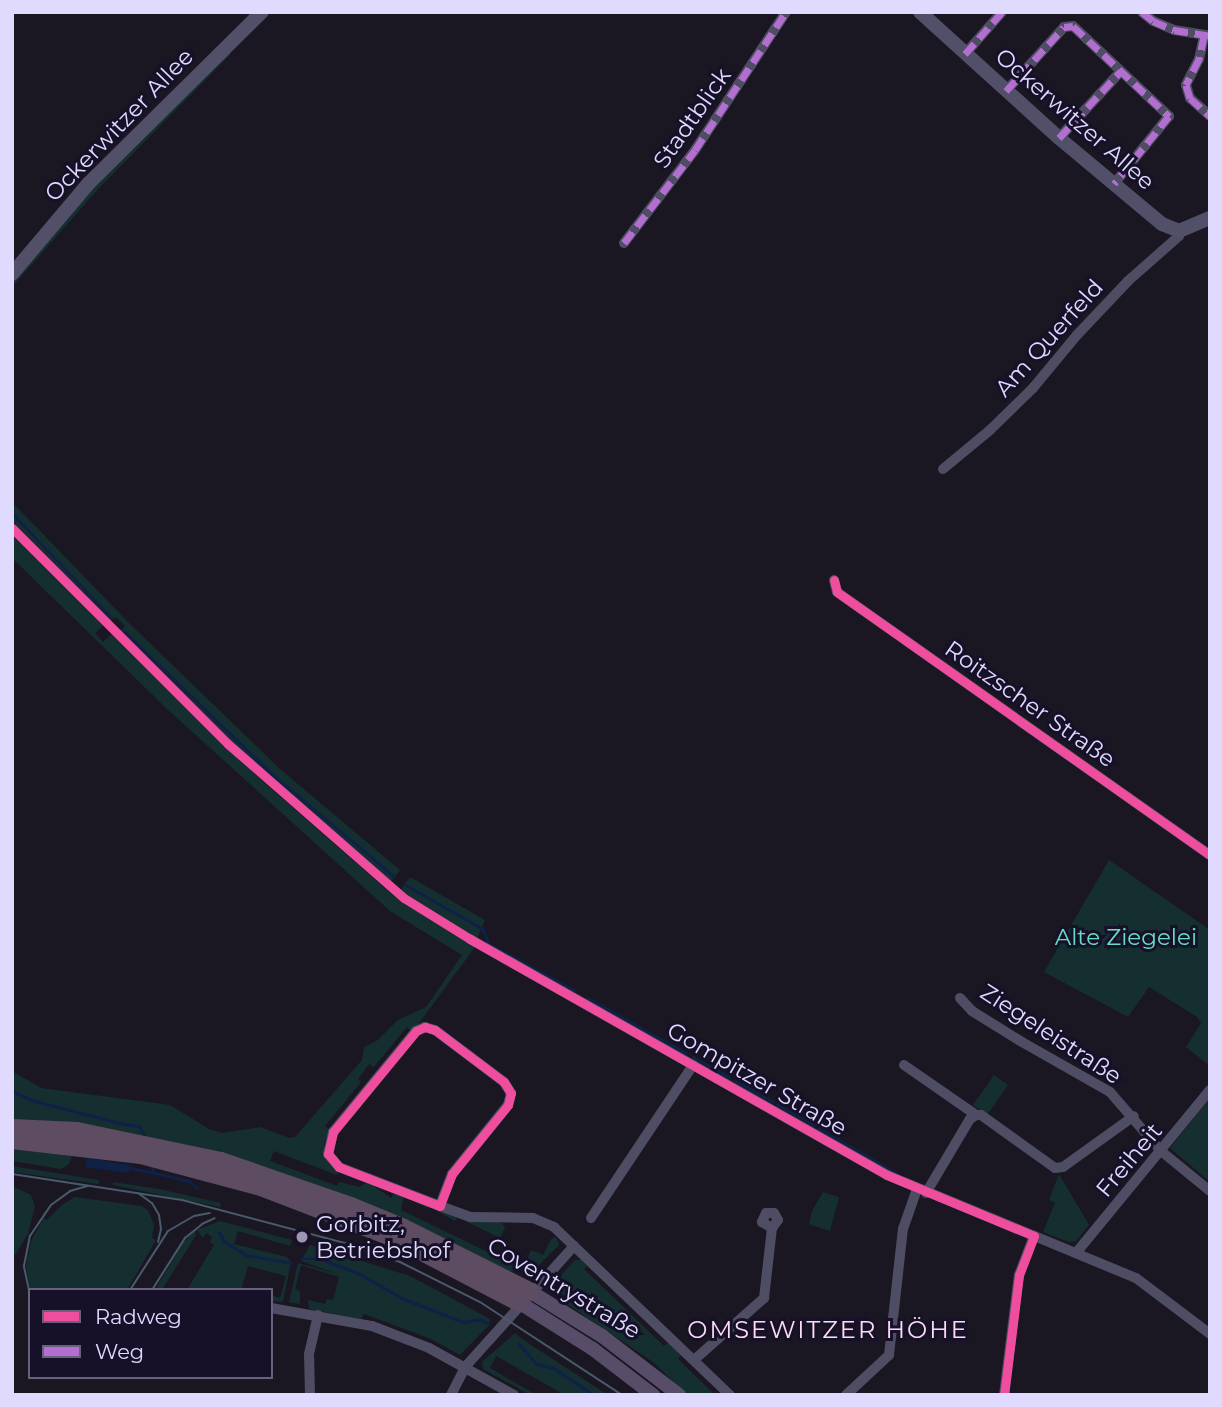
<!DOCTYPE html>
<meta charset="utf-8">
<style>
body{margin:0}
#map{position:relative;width:1222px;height:1407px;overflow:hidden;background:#1a1723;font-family:Montserrat,sans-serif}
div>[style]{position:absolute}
.green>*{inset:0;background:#152f31}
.water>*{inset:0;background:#0f2147}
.stream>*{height:2.5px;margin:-1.25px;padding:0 1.25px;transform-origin:1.25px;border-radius:1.25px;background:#0f2147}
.street>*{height:10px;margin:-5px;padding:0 5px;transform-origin:5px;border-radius:5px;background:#4f4d64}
.secondary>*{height:14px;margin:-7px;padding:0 7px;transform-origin:7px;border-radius:7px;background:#525069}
.primary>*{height:14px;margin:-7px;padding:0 7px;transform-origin:7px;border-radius:7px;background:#584d69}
.highway>*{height:18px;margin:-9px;padding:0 9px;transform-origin:9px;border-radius:9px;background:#5e4c62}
.tram>*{height:2px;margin:-1px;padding:0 1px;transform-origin:1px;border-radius:1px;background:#485a6c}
.quiet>*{height:7px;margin-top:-3.5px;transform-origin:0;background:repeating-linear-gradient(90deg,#b36fd0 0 14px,transparent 0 21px)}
.cycleway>*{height:9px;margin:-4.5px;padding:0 4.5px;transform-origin:4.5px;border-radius:4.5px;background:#ef4d9e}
.dots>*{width:19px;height:19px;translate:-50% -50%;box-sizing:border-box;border:4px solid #161129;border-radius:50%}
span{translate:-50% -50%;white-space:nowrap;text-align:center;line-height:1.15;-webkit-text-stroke:6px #161129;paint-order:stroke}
.street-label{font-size:23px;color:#e0dafe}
.park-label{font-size:23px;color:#67ddc5}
.poi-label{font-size:23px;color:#e0dafe}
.left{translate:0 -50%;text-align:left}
.neighbourhood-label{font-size:24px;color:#fedcf0;letter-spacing:2px}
.frame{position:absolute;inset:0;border:14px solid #e0dafe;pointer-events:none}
.legend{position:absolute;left:28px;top:1288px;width:245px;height:91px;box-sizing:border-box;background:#161129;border:2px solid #67617e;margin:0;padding:9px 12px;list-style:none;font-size:21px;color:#e0dafe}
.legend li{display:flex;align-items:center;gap:14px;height:35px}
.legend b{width:35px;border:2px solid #67617e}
</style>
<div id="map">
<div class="green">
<i style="clip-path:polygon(226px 53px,231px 54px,99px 188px,12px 287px,12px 279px,94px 184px)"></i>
<i style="clip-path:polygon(12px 502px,129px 623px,280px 769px,400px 870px,390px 883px,229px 741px,119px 632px,125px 626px,116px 617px,109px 623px,12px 522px)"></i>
<i style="clip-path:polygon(12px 531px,103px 626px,95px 633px,103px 642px,112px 634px,259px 778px,387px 890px,475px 947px,417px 1026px,411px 1031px,407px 1027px,374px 1067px,369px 1064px,358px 1079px,361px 1082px,325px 1126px,330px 1131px,324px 1143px,325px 1157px,339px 1170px,337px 1175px,274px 1151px,270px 1161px,337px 1186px,339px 1182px,359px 1187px,368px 1182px,391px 1198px,395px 1192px,404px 1196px,401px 1210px,523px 1269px,531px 1250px,543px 1255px,551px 1239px,556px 1237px,559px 1245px,535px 1269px,504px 1272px,117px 1134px,117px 1130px,12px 1123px,12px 1071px,41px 1088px,170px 1105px,209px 1129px,222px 1133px,260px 1127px,289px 1138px,295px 1137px,362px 1060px,364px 1047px,378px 1040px,398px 1020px,426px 1007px,462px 955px,390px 911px,166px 708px,12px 558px)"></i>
<i style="clip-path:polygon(1109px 860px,1210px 930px,1210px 1066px,1186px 1047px,1201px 1023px,1197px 1017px,1149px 987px,1128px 1017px,1044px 972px)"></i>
<i style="clip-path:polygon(410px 877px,485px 920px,477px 939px,400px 891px)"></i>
<i style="clip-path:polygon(994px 1075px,1008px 1085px,987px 1115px,973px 1105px)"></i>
<i style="clip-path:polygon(1210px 1098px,1210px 1182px,1170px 1148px)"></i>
<i style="clip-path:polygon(12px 1144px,72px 1156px,69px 1164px,61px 1169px,12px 1161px)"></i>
<i style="clip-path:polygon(12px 1166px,99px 1180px,99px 1184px,12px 1172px)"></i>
<i style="clip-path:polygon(1059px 1174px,1089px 1225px,1076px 1241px,1069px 1242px,1043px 1232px,1055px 1203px,1049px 1200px)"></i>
<i style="clip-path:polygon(113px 1182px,159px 1189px,221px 1203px,220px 1207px,113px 1185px)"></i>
<i style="clip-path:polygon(12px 1186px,31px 1195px,35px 1206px,28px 1234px,15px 1255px,12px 1253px)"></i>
<i style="clip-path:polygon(823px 1192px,839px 1197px,830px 1231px,809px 1224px,812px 1211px)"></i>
<i style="clip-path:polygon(75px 1197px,141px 1206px,148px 1210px,154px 1225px,152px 1238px,156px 1240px,127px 1290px,30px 1290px,26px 1266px,31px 1241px,44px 1218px,47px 1220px,62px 1205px)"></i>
<i style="clip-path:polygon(413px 1200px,471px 1220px,502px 1223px,505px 1228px,500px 1238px,457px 1217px,455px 1221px,428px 1206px,427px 1208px)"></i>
<i style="clip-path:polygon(220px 1221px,292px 1240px,290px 1246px,238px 1231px,234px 1244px,287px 1257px,291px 1262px,283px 1302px,271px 1301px,271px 1295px,280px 1298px,286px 1276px,248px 1266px,242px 1287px,252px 1290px,187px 1290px,214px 1245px,210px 1242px,212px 1237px,207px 1233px,203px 1238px,197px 1230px)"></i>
<i style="clip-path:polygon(195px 1230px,196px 1235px,162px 1290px,155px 1290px,183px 1243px)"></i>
<i style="clip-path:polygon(310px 1245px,410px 1276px,490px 1319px,489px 1325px,460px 1355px,429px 1338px,364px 1314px,361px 1319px,309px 1309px,308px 1300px,325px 1304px,327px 1299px,333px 1300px,339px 1277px,301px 1265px,295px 1289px,300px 1291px,300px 1304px,289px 1302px,298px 1263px,340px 1275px,301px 1261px)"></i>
<i style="clip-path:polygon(575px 1260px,581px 1260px,587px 1266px,584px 1269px,664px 1346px,669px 1342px,682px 1354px,678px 1359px,715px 1395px,687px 1395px,653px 1362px,564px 1302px,558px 1283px,561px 1275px)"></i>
<i style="clip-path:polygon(515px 1333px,522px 1339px,608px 1395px,565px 1395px,496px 1356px,490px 1368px,536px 1395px,531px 1395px,483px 1369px,482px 1362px)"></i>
</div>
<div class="water">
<i style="clip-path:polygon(87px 1158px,131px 1165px,131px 1168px,128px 1173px,85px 1167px)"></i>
</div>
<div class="stream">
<i style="left:12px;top:513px;width:145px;rotate:46.4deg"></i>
<i style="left:124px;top:631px;width:206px;rotate:44deg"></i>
<i style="left:272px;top:774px;width:159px;rotate:39.9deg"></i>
<i style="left:406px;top:885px;width:89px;rotate:29.7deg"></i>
<i style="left:483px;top:929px;width:16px;rotate:68deg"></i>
<i style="left:489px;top:944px;width:97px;rotate:28.4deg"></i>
<i style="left:588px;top:998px;width:112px;rotate:29.3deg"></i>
<i style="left:693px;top:1057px;width:42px;rotate:28.4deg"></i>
<i style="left:735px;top:1080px;width:43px;rotate:29.6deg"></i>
<i style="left:12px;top:1091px;width:21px;rotate:25deg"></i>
<i style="left:31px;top:1100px;width:91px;rotate:14.6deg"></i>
<i style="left:119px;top:1123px;width:20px;rotate:9deg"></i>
<i style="left:139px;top:1126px;width:12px;rotate:59deg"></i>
<i style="left:777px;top:1104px;width:43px;rotate:29.6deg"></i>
<i style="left:819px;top:1128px;width:91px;rotate:30.2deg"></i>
<i style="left:152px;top:1167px;width:7px;rotate:63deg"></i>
<i style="left:155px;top:1173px;width:35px;rotate:13deg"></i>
<i style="left:189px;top:1181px;width:11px;rotate:41deg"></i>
<i style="left:131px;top:1168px;width:25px;rotate:12deg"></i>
<i style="left:219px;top:1232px;width:12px;rotate:59deg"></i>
<i style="left:225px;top:1242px;width:26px;rotate:31deg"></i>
<i style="left:247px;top:1255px;width:45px;rotate:10.3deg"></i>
<i style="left:301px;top:1259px;width:20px"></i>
<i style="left:321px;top:1259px;width:40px;rotate:21deg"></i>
<i style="left:358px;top:1273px;width:51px;rotate:29.6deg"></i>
<i style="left:402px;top:1298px;width:66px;rotate:21.5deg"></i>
<i style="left:463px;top:1322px;width:18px;rotate:-9deg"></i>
<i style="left:481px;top:1319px;width:7px;rotate:34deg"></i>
<i style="left:519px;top:1344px;width:27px;rotate:48deg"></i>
<i style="left:537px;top:1364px;width:17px;rotate:13deg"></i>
<i style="left:554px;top:1368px;width:48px;rotate:34deg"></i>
</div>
<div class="street">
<i style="left:1142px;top:12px;width:14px;rotate:39deg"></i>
<i style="left:1153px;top:21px;width:23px;rotate:23deg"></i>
<i style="left:1174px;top:30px;width:36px;rotate:9deg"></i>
<i style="left:1204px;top:36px;width:24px;rotate:102deg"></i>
<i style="left:1199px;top:59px;width:29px;rotate:117deg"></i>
<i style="left:1186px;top:85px;width:14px;rotate:73deg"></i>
<i style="left:1190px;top:98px;width:27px;rotate:42deg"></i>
<i style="left:965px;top:54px;width:56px;rotate:-48.6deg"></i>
<i style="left:1006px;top:91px;width:86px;rotate:-47.8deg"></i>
<i style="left:1064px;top:27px;width:9px;rotate:-6deg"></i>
<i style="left:1073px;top:26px;width:132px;rotate:43.2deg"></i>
<i style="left:1169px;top:116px;width:87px;rotate:129deg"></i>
<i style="left:1059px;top:138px;width:91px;rotate:-47.2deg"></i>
<i style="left:624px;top:243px;width:117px;rotate:-52.6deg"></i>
<i style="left:695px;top:150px;width:165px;rotate:-56.6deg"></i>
<i style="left:943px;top:469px;width:61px;rotate:-39.7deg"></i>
<i style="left:990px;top:430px;width:60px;rotate:-44.3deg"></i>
<i style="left:1033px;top:388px;width:69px;rotate:-50.3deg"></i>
<i style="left:1077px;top:335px;width:74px;rotate:-46.6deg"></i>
<i style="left:1128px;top:281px;width:68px;rotate:-41.4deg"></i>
<i style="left:1179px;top:236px;width:5px;rotate:-90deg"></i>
<i style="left:834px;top:580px;width:12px;rotate:76deg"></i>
<i style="left:837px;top:592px;width:456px;rotate:35.2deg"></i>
<i style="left:470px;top:939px;width:479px;rotate:29.5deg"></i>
<i style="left:887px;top:1175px;width:269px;rotate:22.5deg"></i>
<i style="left:1136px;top:1278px;width:93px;rotate:37.1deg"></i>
<i style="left:960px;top:998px;width:18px;rotate:47deg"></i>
<i style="left:972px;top:1011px;width:59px;rotate:31.8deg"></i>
<i style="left:1022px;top:1042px;width:101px;rotate:29.6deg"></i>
<i style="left:1110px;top:1092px;width:78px;rotate:49.2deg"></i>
<i style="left:1161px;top:1151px;width:63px;rotate:39.2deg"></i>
<i style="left:425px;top:1027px;width:10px;rotate:17deg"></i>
<i style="left:435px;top:1030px;width:86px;rotate:37deg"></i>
<i style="left:504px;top:1082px;width:13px;rotate:58deg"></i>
<i style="left:511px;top:1093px;width:12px;rotate:104deg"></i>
<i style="left:508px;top:1105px;width:89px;rotate:129.1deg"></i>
<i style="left:452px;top:1174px;width:34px;rotate:111deg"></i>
<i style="left:440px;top:1206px;width:108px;rotate:-158.9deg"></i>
<i style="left:339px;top:1167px;width:17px;rotate:-130deg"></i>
<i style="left:328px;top:1154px;width:23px;rotate:-77deg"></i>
<i style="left:333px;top:1132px;width:131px;rotate:-50.6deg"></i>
<i style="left:416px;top:1031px;width:10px;rotate:-24deg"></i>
<i style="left:904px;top:1065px;width:88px;rotate:34.8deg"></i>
<i style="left:926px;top:1193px;width:86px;rotate:-59.3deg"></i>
<i style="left:970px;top:1119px;width:7px;rotate:-34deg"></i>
<i style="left:976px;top:1115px;width:5px"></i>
<i style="left:981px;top:1115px;width:91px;rotate:35.6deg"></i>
<i style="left:1055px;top:1168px;width:8px;rotate:-7deg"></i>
<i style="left:1063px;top:1167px;width:87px;rotate:-35.7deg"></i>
<i style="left:440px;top:1206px;width:33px;rotate:20deg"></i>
<i style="left:471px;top:1217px;width:62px;rotate:0.9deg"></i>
<i style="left:533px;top:1218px;width:23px;rotate:23deg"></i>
<i style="left:554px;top:1227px;width:243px;rotate:43.7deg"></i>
<i style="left:591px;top:1218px;width:184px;rotate:-56.3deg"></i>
<i style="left:1076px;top:1253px;width:211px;rotate:-50.6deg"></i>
<i style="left:271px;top:1308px;width:103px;rotate:10.1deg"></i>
<i style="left:372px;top:1326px;width:61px;rotate:21.1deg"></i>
<i style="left:429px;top:1348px;width:97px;rotate:28.9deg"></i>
<i style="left:694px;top:1360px;width:94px;rotate:-41.5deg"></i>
<i style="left:764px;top:1298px;width:70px;rotate:-83.5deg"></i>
<i style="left:772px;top:1228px;width:10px;rotate:-53deg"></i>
<i style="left:778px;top:1220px;width:8px;rotate:-120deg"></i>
<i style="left:774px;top:1213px;width:8px;rotate:180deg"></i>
<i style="left:766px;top:1213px;width:10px;rotate:114deg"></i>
<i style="left:762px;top:1222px;width:12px;rotate:31deg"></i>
<i style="left:310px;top:1395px;width:41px;rotate:-91.4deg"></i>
<i style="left:309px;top:1354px;width:40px;rotate:-77deg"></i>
<i style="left:451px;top:1395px;width:31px;rotate:-63deg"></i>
<i style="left:465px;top:1367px;width:163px;rotate:-48deg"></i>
<i style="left:846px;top:1395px;width:59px;rotate:-42.9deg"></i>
<i style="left:889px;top:1355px;width:127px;rotate:-83.7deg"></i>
<i style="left:903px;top:1229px;width:42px;rotate:-70.7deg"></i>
<i style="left:1004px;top:1395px;width:121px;rotate:-82.9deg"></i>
<i style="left:1019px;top:1275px;width:42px;rotate:-69deg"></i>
</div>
<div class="secondary">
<i style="left:920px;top:12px;width:188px;rotate:42.2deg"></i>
<i style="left:1059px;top:138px;width:134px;rotate:39.9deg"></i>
<i style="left:1162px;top:224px;width:18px;rotate:22deg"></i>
<i style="left:1179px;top:231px;width:34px;rotate:-23deg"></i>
<i style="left:12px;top:274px;width:119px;rotate:-49.8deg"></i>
<i style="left:89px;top:183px;width:243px;rotate:-44.7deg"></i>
</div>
<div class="primary">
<i style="left:531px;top:1292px;width:84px;rotate:31.8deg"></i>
<i style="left:602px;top:1336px;width:97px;rotate:37.5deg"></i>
<i style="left:520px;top:1303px;width:86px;rotate:32.2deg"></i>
<i style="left:593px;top:1349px;width:76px;rotate:37.5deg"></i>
</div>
<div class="highway">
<i style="left:12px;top:1128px;width:65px;rotate:2.6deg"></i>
<i style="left:77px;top:1131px;width:147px;rotate:11.8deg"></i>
<i style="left:221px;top:1161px;width:138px;rotate:19.1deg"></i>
<i style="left:351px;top:1206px;width:57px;rotate:22.5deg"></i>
<i style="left:404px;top:1228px;width:142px;rotate:26.7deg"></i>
<i style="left:12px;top:1140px;width:130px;rotate:6.6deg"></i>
<i style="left:141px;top:1155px;width:124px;rotate:14.9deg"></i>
<i style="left:261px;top:1187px;width:148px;rotate:21deg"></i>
<i style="left:399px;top:1240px;width:136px;rotate:27.5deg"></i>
</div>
<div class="tram">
<i style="left:12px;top:1174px;width:172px;rotate:8.7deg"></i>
<i style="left:182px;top:1200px;width:172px;rotate:14.8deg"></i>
<i style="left:348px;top:1244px;width:55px;rotate:19.1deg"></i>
<i style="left:400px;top:1262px;width:89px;rotate:26.6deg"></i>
<i style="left:480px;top:1302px;width:170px;rotate:33.2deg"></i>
<i style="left:138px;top:1193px;width:17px;rotate:36deg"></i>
<i style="left:152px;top:1203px;width:14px;rotate:60deg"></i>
<i style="left:159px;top:1215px;width:14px;rotate:82deg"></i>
<i style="left:161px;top:1229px;width:13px;rotate:103deg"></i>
<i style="left:130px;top:1290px;width:70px;rotate:-57.2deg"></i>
<i style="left:168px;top:1231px;width:30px;rotate:-30deg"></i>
<i style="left:194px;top:1216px;width:16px;rotate:-11deg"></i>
<i style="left:152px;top:1290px;width:62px;rotate:-57.6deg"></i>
<i style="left:185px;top:1238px;width:22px;rotate:-39deg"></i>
<i style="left:202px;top:1224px;width:14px;rotate:-25deg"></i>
<i style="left:30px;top:1295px;width:30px;rotate:-102deg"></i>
<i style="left:24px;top:1266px;width:31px;rotate:-79deg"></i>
<i style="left:30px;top:1236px;width:37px;rotate:-56deg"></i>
<i style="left:51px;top:1205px;width:24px;rotate:-36deg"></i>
<i style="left:70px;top:1191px;width:19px;rotate:-16deg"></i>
</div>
<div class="quiet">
<i style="left:1142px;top:12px;width:14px;rotate:39deg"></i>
<i style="left:1153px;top:21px;width:23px;rotate:23deg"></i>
<i style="left:1174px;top:30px;width:36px;rotate:9deg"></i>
<i style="left:1204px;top:36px;width:24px;rotate:102deg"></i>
<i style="left:1199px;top:59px;width:29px;rotate:117deg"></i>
<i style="left:1186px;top:85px;width:14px;rotate:73deg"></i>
<i style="left:1190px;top:98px;width:27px;rotate:42deg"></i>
<i style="left:965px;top:54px;width:56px;rotate:-48.6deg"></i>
<i style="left:1006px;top:91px;width:86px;rotate:-47.8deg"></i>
<i style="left:1064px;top:27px;width:9px;rotate:-6deg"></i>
<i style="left:1073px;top:26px;width:132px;rotate:43.2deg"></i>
<i style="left:1169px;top:116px;width:87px;rotate:129deg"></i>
<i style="left:1059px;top:138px;width:91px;rotate:-47.2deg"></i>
<i style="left:624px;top:243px;width:117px;rotate:-52.6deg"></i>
<i style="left:695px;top:150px;width:165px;rotate:-56.6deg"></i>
</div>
<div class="cycleway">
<i style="left:12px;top:528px;width:305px;rotate:45deg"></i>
<i style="left:228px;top:744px;width:234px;rotate:41.2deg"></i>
<i style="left:404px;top:898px;width:78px;rotate:31.8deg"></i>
<i style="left:470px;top:939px;width:479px;rotate:29.5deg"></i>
<i style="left:887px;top:1175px;width:159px;rotate:22.5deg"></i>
<i style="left:1034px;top:1236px;width:42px;rotate:111deg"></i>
<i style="left:1019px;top:1275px;width:121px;rotate:97.1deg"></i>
<i style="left:834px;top:580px;width:12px;rotate:76deg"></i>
<i style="left:837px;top:592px;width:456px;rotate:35.2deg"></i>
<i style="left:425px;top:1027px;width:10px;rotate:17deg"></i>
<i style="left:435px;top:1030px;width:86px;rotate:37deg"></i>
<i style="left:504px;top:1082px;width:13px;rotate:58deg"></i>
<i style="left:511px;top:1093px;width:12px;rotate:104deg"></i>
<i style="left:508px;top:1105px;width:89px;rotate:129.1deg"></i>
<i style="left:452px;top:1174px;width:34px;rotate:111deg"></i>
<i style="left:440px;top:1206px;width:108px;rotate:-158.9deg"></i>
<i style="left:339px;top:1167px;width:17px;rotate:-130deg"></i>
<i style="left:328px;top:1154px;width:23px;rotate:-77deg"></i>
<i style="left:333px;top:1132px;width:131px;rotate:-50.6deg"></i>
<i style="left:416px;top:1031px;width:10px;rotate:-24deg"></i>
</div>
<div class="dots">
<i style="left:302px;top:1237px;background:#9b96b1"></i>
</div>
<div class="street-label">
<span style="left:692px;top:118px;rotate:-55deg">Stadtblick</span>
<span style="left:1075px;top:119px;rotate:41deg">Ockerwitzer Allee</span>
<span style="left:119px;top:125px;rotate:-46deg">Ockerwitzer Allee</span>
<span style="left:1049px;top:338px;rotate:-48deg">Am Querfeld</span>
<span style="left:1030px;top:704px;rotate:35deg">Roitzscher Straße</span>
<span style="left:1051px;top:1034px;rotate:33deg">Ziegeleistraße</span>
<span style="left:757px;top:1079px;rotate:30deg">Gompitzer Straße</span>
<span style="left:1129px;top:1160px;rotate:-50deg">Freiheit</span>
<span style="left:564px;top:1288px;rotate:31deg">Coventrystraße</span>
</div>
<div class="park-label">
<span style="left:1126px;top:937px">Alte Ziegelei</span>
</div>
<div class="poi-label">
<span class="left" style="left:316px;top:1237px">Gorbitz,<br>Betriebshof</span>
</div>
<div class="neighbourhood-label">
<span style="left:828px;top:1330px">OMSEWITZER HÖHE</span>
</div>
<div class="frame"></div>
<ul class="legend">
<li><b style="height:9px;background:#ef4d9e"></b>Radweg</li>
<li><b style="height:9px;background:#b36fd0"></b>Weg</li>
</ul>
</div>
